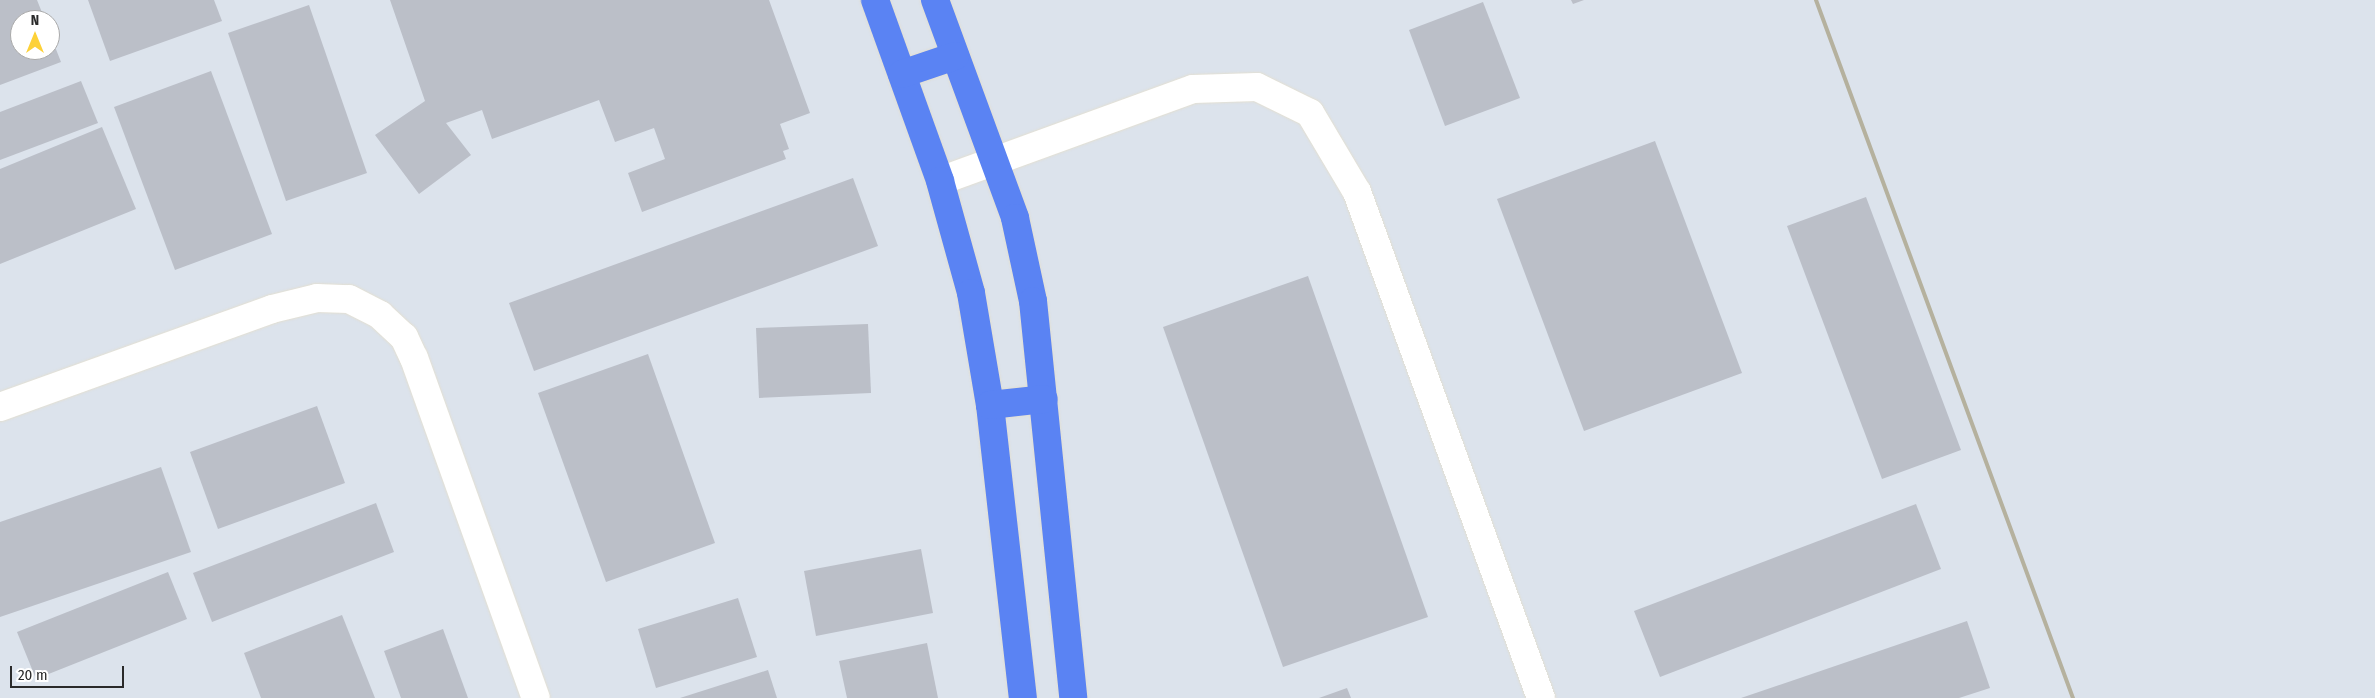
<!DOCTYPE html>
<style>
body{margin:0}
#map{position:relative;width:2375px;height:698px;overflow:hidden;background:#dce3ec;font-family:"Fira Sans Condensed",sans-serif}
div>[style]{position:absolute}
.building>*{inset:0;background:#bbbfc8}
.roads{filter:drop-shadow(0 0 1px #e3dfd1) drop-shadow(0 0 1px #e3dfd1)}
.minor>*{height:28px;margin:-14px;padding:0 14px;transform-origin:14px;border-radius:14px;background:#fff}
.major>*{height:28px;margin:-14px;padding:0 14px;transform-origin:14px;border-radius:14px;background:#5a83f3}
.rail>*{height:4px;margin:-2px;padding:0 2px;transform-origin:2px;border-radius:2px;background:#b5b19e}
span{translate:-50% -50%;white-space:nowrap;text-align:center;line-height:1.15;-webkit-text-stroke:4.5px #fff;paint-order:stroke}
.north{position:absolute;left:10px;top:10px;width:50px;height:50px;box-sizing:border-box;background:#fff;border:1px solid #aaa;border-radius:50%;rotate:0deg;font-size:14px;font-weight:700;line-height:20px;text-align:center;color:#2a2a2a}
.north::after{content:'';display:block;margin:auto;width:18px;height:22px;background:#fdd138;clip-path:polygon(50% 0,100% 100%,50% 72%,0 100%)}
.scale{position:absolute;left:10px;top:666px;width:114px;height:22px;box-sizing:border-box;border:2px solid #2a2a2a;border-top:0;padding-left:6px;font-size:15px;line-height:18px;white-space:nowrap;color:#2a2a2a;-webkit-text-stroke:4px #fff;paint-order:stroke}
</style>
<div id="map">
<div class="building">
<i style="clip-path:polygon(0 0,37px 0,45px 20px,20px 20px,20px 50px,50px 50px,50px 34px,61px 62px,0 85px)"></i>
<i style="clip-path:polygon(88px 0,214px 0,222px 21px,110px 61px)"></i>
<i style="clip-path:polygon(390px 0,769px 0,810px 113px,780px 124px,789px 149px,783px 151px,786px 159px,642px 212px,628px 173px,665px 159px,654px 128px,615px 142px,599px 100px,492px 139px,482px 110px,446px 123px,471px 155px,419px 194px,375px 135px,425px 101px)"></i>
<i style="clip-path:polygon(1571px 0,1584px 0,1573px 4px)"></i>
<i style="clip-path:polygon(1483px 2px,1520px 98px,1445px 126px,1409px 30px)"></i>
<i style="clip-path:polygon(309px 5px,367px 173px,286px 201px,228px 33px)"></i>
<i style="clip-path:polygon(211px 71px,272px 234px,175px 270px,114px 107px)"></i>
<i style="clip-path:polygon(81px 81px,98px 123px,0 160px,0 112px)"></i>
<i style="clip-path:polygon(102px 127px,136px 209px,0 264px,0 169px)"></i>
<i style="clip-path:polygon(1655px 141px,1742px 373px,1584px 431px,1497px 199px)"></i>
<i style="clip-path:polygon(853px 178px,878px 246px,534px 371px,509px 303px)"></i>
<i style="clip-path:polygon(1866px 197px,1961px 450px,1882px 479px,1787px 226px)"></i>
<i style="clip-path:polygon(1308px 276px,1428px 617px,1283px 667px,1163px 327px)"></i>
<i style="clip-path:polygon(868px 324px,871px 393px,759px 398px,756px 328px)"></i>
<i style="clip-path:polygon(648px 354px,715px 543px,606px 582px,538px 393px)"></i>
<i style="clip-path:polygon(317px 406px,345px 483px,218px 529px,190px 452px)"></i>
<i style="clip-path:polygon(161px 467px,191px 552px,0 617px,0 522px)"></i>
<i style="clip-path:polygon(376px 503px,394px 552px,212px 622px,193px 573px)"></i>
<i style="clip-path:polygon(1916px 504px,1941px 569px,1660px 677px,1634px 611px)"></i>
<i style="clip-path:polygon(921px 549px,933px 613px,816px 636px,804px 571px)"></i>
<i style="clip-path:polygon(168px 572px,187px 619px,36px 679px,17px 632px)"></i>
<i style="clip-path:polygon(738px 598px,757px 657px,656px 688px,638px 629px)"></i>
<i style="clip-path:polygon(342px 615px,375px 698px,261px 698px,244px 653px)"></i>
<i style="clip-path:polygon(1967px 621px,1990px 688px,1959px 698px,1741px 698px)"></i>
<i style="clip-path:polygon(443px 629px,468px 698px,401px 698px,384px 651px)"></i>
<i style="clip-path:polygon(927px 643px,938px 698px,847px 698px,839px 661px)"></i>
<i style="clip-path:polygon(768px 670px,777px 698px,680px 698px)"></i>
<i style="clip-path:polygon(1347px 688px,1351px 698px,1319px 698px)"></i>
</div>
<div class="roads">
<div class="minor">
<i style="left:940px;top:181px;width:269px;rotate:-20deg"></i>
<i style="left:1193px;top:89px;width:64px;rotate:-1.8deg"></i>
<i style="left:1257px;top:87px;width:59px;rotate:26.1deg"></i>
<i style="left:1310px;top:113px;width:92px;rotate:59.3deg"></i>
<i style="left:1357px;top:192px;width:538px;rotate:70.02deg"></i>
<i style="left:0;top:407px;width:289px;rotate:-19.8deg"></i>
<i style="left:272px;top:309px;width:46px;rotate:-13.7deg"></i>
<i style="left:317px;top:298px;width:32px;rotate:2deg"></i>
<i style="left:349px;top:299px;width:35px;rotate:27deg"></i>
<i style="left:380px;top:315px;width:33px;rotate:43deg"></i>
<i style="left:404px;top:337px;width:23px;rotate:65deg"></i>
<i style="left:414px;top:358px;width:361px;rotate:70.3deg"></i>
</div>
<div class="major">
<i style="left:875px;top:0;width:192px;rotate:70.2deg"></i>
<i style="left:940px;top:181px;width:116px;rotate:74.5deg"></i>
<i style="left:971px;top:293px;width:114px;rotate:80.4deg"></i>
<i style="left:990px;top:405px;width:295px;rotate:83.6deg"></i>
<i style="left:935px;top:0;width:232px;rotate:69.8deg"></i>
<i style="left:1015px;top:218px;width:85px;rotate:77.8deg"></i>
<i style="left:1033px;top:301px;width:399px;rotate:84.2deg"></i>
<i style="left:902px;top:74px;width:56px;rotate:-18.8deg"></i>
<i style="left:990px;top:405px;width:54px;rotate:-6.3deg"></i>
</div>
</div>
<div class="rail">
<i style="left:1816px;top:0;width:744px;rotate:69.79deg"></i>
</div>
<div class="north">N</div>
<div class="scale">20 m</div>
</div>
